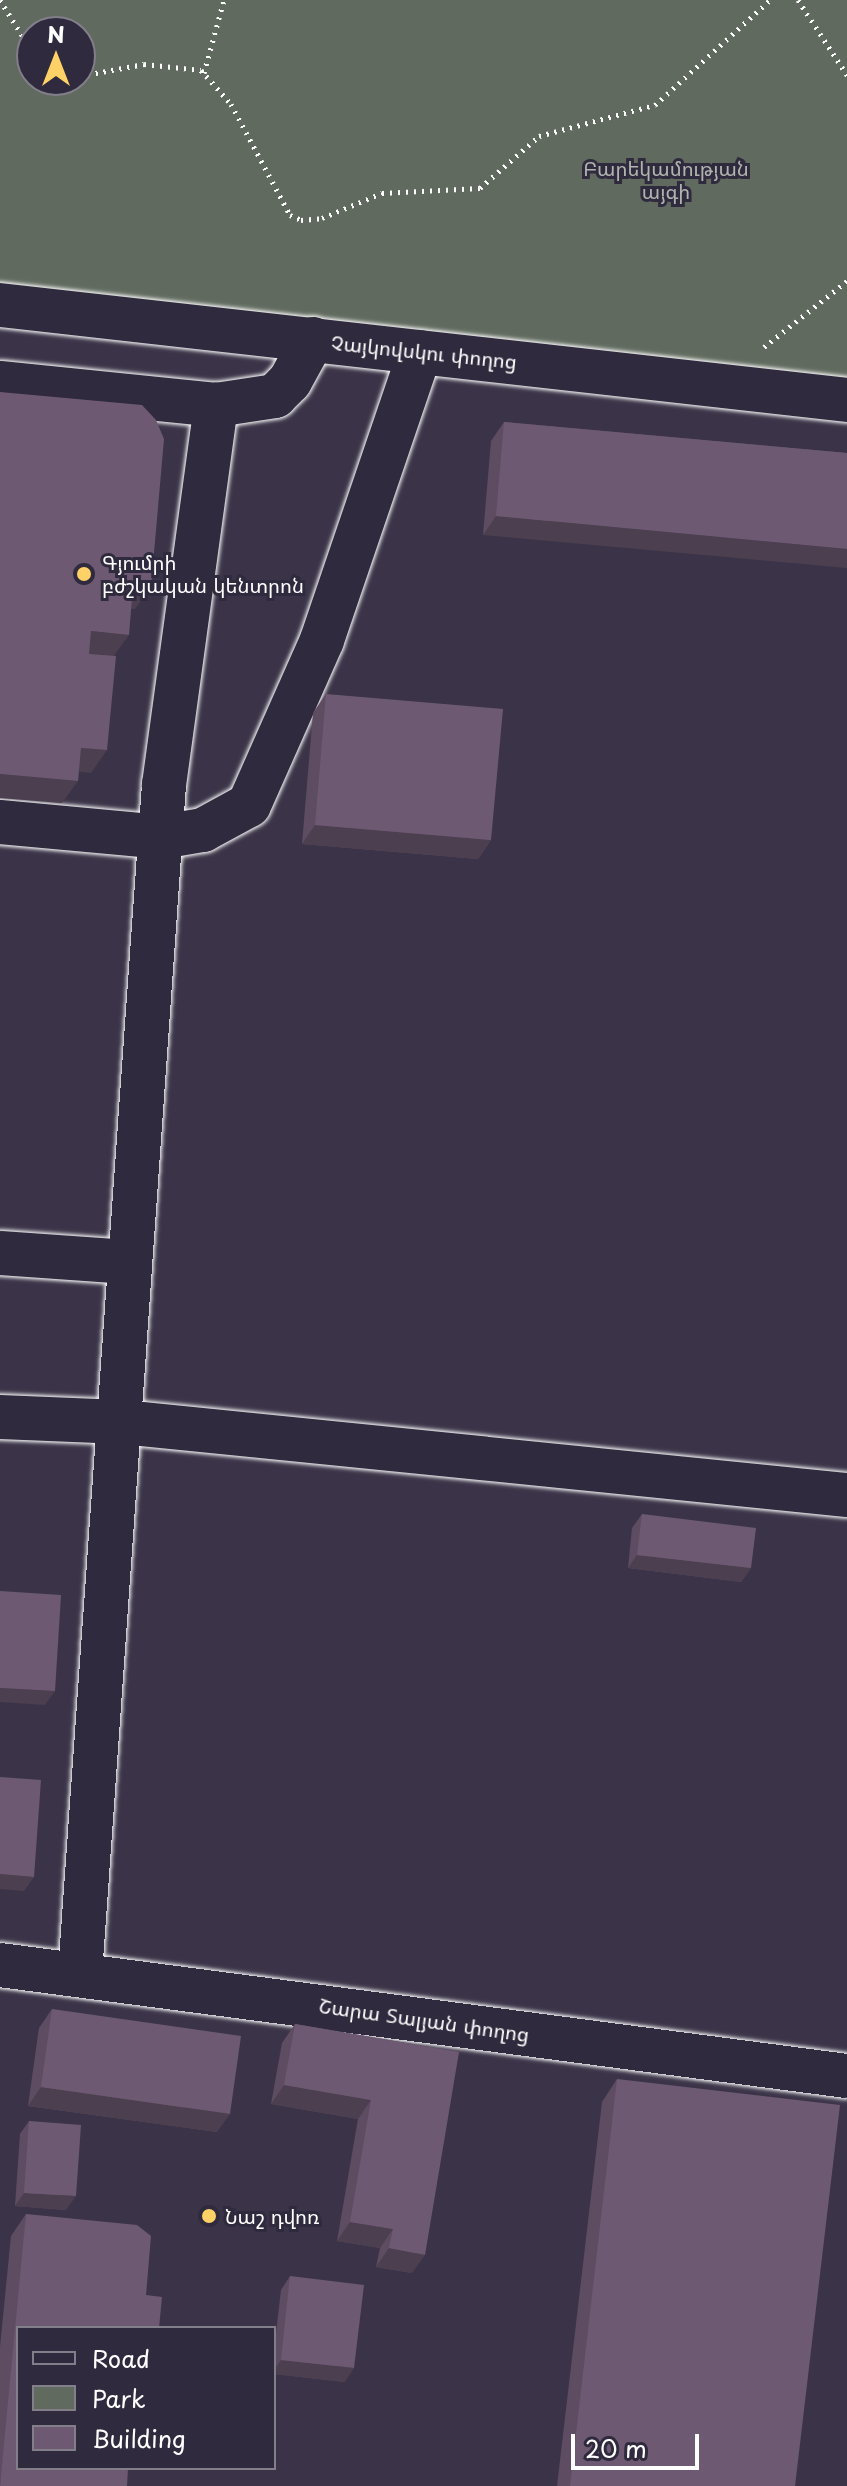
<!DOCTYPE html>
<meta charset="utf-8">
<style>
body{margin:0}
#map{position:relative;width:847px;height:2486px;overflow:hidden;background:#3b3448;font-family:"Playpen Sans","Noto Sans Armenian",sans-serif}
div>[style]{position:absolute}
.green>*{inset:0;background:#606a5e}
.path>*{height:5px;margin-top:-2.5px;transform-origin:0;background:repeating-linear-gradient(90deg,#fff 0 2px,transparent 0 8px)}
.roads{filter:drop-shadow(0 0 2px #fff) drop-shadow(0 0 2px #fff)}
.minor>*{height:44px;margin:-22px;padding:0 22px;transform-origin:22px;border-radius:22px;background:#2f2a3d}
.wall>*{inset:0;background:#5e4d62}
.shaded-wall>*{inset:0;background:#4c3f50}
.building>*{inset:0;background:#6d5a72}
.dots>*{width:22px;height:22px;translate:-50% -50%;box-sizing:border-box;border:4px solid #2f2a3d;border-radius:50%}
span{translate:-50% -50%;white-space:nowrap;text-align:center;line-height:1.15;-webkit-text-stroke:6px #2f2a3d;paint-order:stroke}
.park-label{font-size:20px;color:#b0b4ae}
.street-label{font-size:20px;color:#fff}
.poi-label{font-size:20px;color:#fff}
.left{translate:0 -50%;text-align:left}
.legend{position:absolute;left:16px;top:2326px;width:260px;height:144px;box-sizing:border-box;background:#2f2a3d;border:2px solid #827f8b;margin:0;padding:10px 14px;list-style:none;font-size:24px;color:#fff}
.legend li{display:flex;align-items:center;gap:16px;height:40px}
.legend b{width:40px;border:2px solid #827f8b}
.north{position:absolute;left:16px;top:16px;width:80px;height:80px;box-sizing:border-box;background:#2f2a3d;border:2px solid #827f8b;border-radius:50%;rotate:0deg;font-size:22px;font-weight:700;line-height:32px;text-align:center;color:#fff}
.north::after{content:'';display:block;margin:auto;width:28px;height:36px;background:#ffd166;clip-path:polygon(50% 0,100% 100%,50% 72%,0 100%)}
.scale{position:absolute;left:571px;top:2434px;width:128px;height:36px;box-sizing:border-box;border:4px solid #fff;border-top:0;padding-left:10px;font-size:24px;line-height:28px;white-space:nowrap;color:#fff;-webkit-text-stroke:6px #2f2a3d;paint-order:stroke}
</style>
<div id="map">
<div class="green">
<i style="clip-path:polygon(evenodd,0 0,847px 0,847px 383px,0 286px,0 0,32px 32px,80px 32px,80px 80px,32px 80px,32px 32px)"></i>
</div>
<div class="path">
<i style="left:0;top:0;width:60px;rotate:57.9deg"></i>
<i style="left:798px;top:0;width:90px;rotate:56.8deg"></i>
<i style="left:204px;top:73px;width:76px;rotate:-74.7deg"></i>
<i style="left:80px;top:76px;width:65px;rotate:-10.6deg"></i>
<i style="left:144px;top:64px;width:57px;rotate:6deg"></i>
<i style="left:201px;top:70px;width:45px;rotate:48.6deg"></i>
<i style="left:231px;top:104px;width:126px;rotate:62deg"></i>
<i style="left:290px;top:215px;width:12px;rotate:24deg"></i>
<i style="left:301px;top:220px;width:21px;rotate:-5deg"></i>
<i style="left:322px;top:218px;width:65px;rotate:-22.6deg"></i>
<i style="left:382px;top:193px;width:98px;rotate:-2.9deg"></i>
<i style="left:480px;top:188px;width:79px;rotate:-41.4deg"></i>
<i style="left:539px;top:136px;width:120px;rotate:-15deg"></i>
<i style="left:655px;top:105px;width:156px;rotate:-42.4deg"></i>
<i style="left:764px;top:347px;width:106px;rotate:-38.5deg"></i>
</div>
<div class="roads">
<div class="minor">
<i style="left:0;top:305px;width:852px;rotate:6.4deg"></i>
<i style="left:0;top:383px;width:217px;rotate:5.8deg"></i>
<i style="left:216px;top:405px;width:60px;rotate:-8.7deg"></i>
<i style="left:275px;top:396px;width:21px;rotate:-45deg"></i>
<i style="left:290px;top:381px;width:48px;rotate:-61.3deg"></i>
<i style="left:0;top:822px;width:162px;rotate:5.3deg"></i>
<i style="left:161px;top:837px;width:43px;rotate:-9.5deg"></i>
<i style="left:203px;top:830px;width:52px;rotate:-28.5deg"></i>
<i style="left:249px;top:805px;width:180px;rotate:-66.1deg"></i>
<i style="left:322px;top:640px;width:304px;rotate:-71.2deg"></i>
<i style="left:0;top:1253px;width:128px;rotate:4deg"></i>
<i style="left:0;top:1417px;width:122px;rotate:2.3deg"></i>
<i style="left:122px;top:1422px;width:729px;rotate:5.75deg"></i>
<i style="left:0;top:1965px;width:854px;rotate:7.47deg"></i>
<i style="left:80px;top:1974px;width:1192px;rotate:-85.96deg"></i>
<i style="left:164px;top:785px;width:384px;rotate:-82.2deg"></i>
</div>
</div>
<div class="wall">
<i style="clip-path:polygon(504px 422px,847px 453px,483px 535px,491px 441px)"></i>
<i style="clip-path:polygon(326px 694px,491px 840px,478px 859px,302px 844px,313px 713px)"></i>
<i style="clip-path:polygon(642px 1514px,751px 1568px,741px 1582px,628px 1568px,632px 1528px)"></i>
<i style="clip-path:polygon(52px 2009px,217px 2132px,28px 2106px,39px 2028px)"></i>
<i style="clip-path:polygon(295px 2024px,459px 2052px,412px 2273px,376px 2267px,380px 2248px,337px 2241px,358px 2119px,271px 2104px,282px 2043px)"></i>
<i style="clip-path:polygon(617px 2079px,795px 2486px,557px 2486px,602px 2102px)"></i>
<i style="clip-path:polygon(29px 2121px,66px 2210px,15px 2206px,20px 2134px)"></i>
<i style="clip-path:polygon(26px 2214px,18px 2328px,0 2486px,0 2347px,11px 2236px)"></i>
<i style="clip-path:polygon(290px 2276px,345px 2382px,274px 2374px,274px 2350px,281px 2290px)"></i>
</div>
<div class="shaded-wall">
<i style="clip-path:polygon(496px 516px,847px 549px,847px 568px,483px 535px)"></i>
<i style="clip-path:polygon(133px 586px,151px 587px,135px 609px,117px 608px)"></i>
<i style="clip-path:polygon(91px 631px,129px 635px,113px 657px,76px 654px)"></i>
<i style="clip-path:polygon(81px 748px,107px 750px,91px 773px,65px 770px)"></i>
<i style="clip-path:polygon(0 774px,78px 781px,62px 803px,0 798px)"></i>
<i style="clip-path:polygon(315px 825px,491px 840px,478px 859px,302px 844px)"></i>
<i style="clip-path:polygon(637px 1555px,751px 1568px,741px 1582px,628px 1568px)"></i>
<i style="clip-path:polygon(0 1688px,55px 1691px,45px 1705px,0 1702px)"></i>
<i style="clip-path:polygon(0 1874px,34px 1877px,24px 1891px,0 1889px)"></i>
<i style="clip-path:polygon(284px 2085px,371px 2100px,358px 2119px,271px 2104px)"></i>
<i style="clip-path:polygon(41px 2087px,230px 2114px,217px 2132px,28px 2106px)"></i>
<i style="clip-path:polygon(24px 2193px,76px 2196px,66px 2210px,15px 2206px)"></i>
<i style="clip-path:polygon(350px 2222px,393px 2229px,380px 2248px,337px 2241px)"></i>
<i style="clip-path:polygon(389px 2248px,425px 2255px,412px 2273px,376px 2267px)"></i>
<i style="clip-path:polygon(281px 2360px,354px 2368px,345px 2382px,274px 2374px,274px 2370px)"></i>
</div>
<div class="building">
<i style="clip-path:polygon(0 392px,142px 405px,156px 420px,164px 439px,151px 587px,133px 586px,129px 635px,91px 631px,89px 654px,116px 656px,107px 750px,81px 748px,78px 781px,0 774px)"></i>
<i style="clip-path:polygon(504px 422px,847px 453px,847px 549px,496px 516px)"></i>
<i style="clip-path:polygon(326px 694px,503px 709px,491px 840px,315px 825px)"></i>
<i style="clip-path:polygon(642px 1514px,756px 1528px,751px 1568px,637px 1555px)"></i>
<i style="clip-path:polygon(0 1591px,61px 1595px,55px 1691px,0 1688px)"></i>
<i style="clip-path:polygon(0 1777px,41px 1780px,34px 1877px,0 1874px)"></i>
<i style="clip-path:polygon(52px 2009px,241px 2036px,230px 2114px,41px 2087px)"></i>
<i style="clip-path:polygon(295px 2024px,459px 2052px,425px 2255px,389px 2248px,393px 2229px,350px 2222px,371px 2100px,284px 2085px)"></i>
<i style="clip-path:polygon(617px 2079px,840px 2105px,795px 2486px,570px 2486px)"></i>
<i style="clip-path:polygon(29px 2121px,81px 2125px,76px 2196px,24px 2193px)"></i>
<i style="clip-path:polygon(26px 2214px,137px 2225px,151px 2236px,146px 2295px,162px 2297px,159px 2328px,18px 2328px,18px 2468px,128px 2468px,127px 2486px,0 2486px)"></i>
<i style="clip-path:polygon(290px 2276px,364px 2285px,354px 2368px,281px 2360px)"></i>
</div>
<div class="dots">
<i style="left:84px;top:574px;background:#ffd166"></i>
<i style="left:209px;top:2216px;background:#ffd166"></i>
</div>
<div class="park-label">
<span style="left:666px;top:180px">Բարեկամության<br>այգի</span>
</div>
<div class="street-label">
<span style="left:424px;top:352px;rotate:6deg">Չայկովսկու փողոց</span>
<span style="left:424px;top:2020px;rotate:8deg">Շարա Տալյան փողոց</span>
</div>
<div class="poi-label">
<span class="left" style="left:102px;top:574px">Գյումրի<br>բժշկական կենտրոն</span>
<span class="left" style="left:225px;top:2216px">Նաշ դվոռ</span>
</div>
<ul class="legend">
<li><b style="height:10px;background:#2f2a3d"></b>Road</li>
<li><b style="height:22px;background:#606a5e"></b>Park</li>
<li><b style="height:22px;background:#6d5a72"></b>Building</li>
</ul>
<div class="north">N</div>
<div class="scale">20 m</div>
</div>
